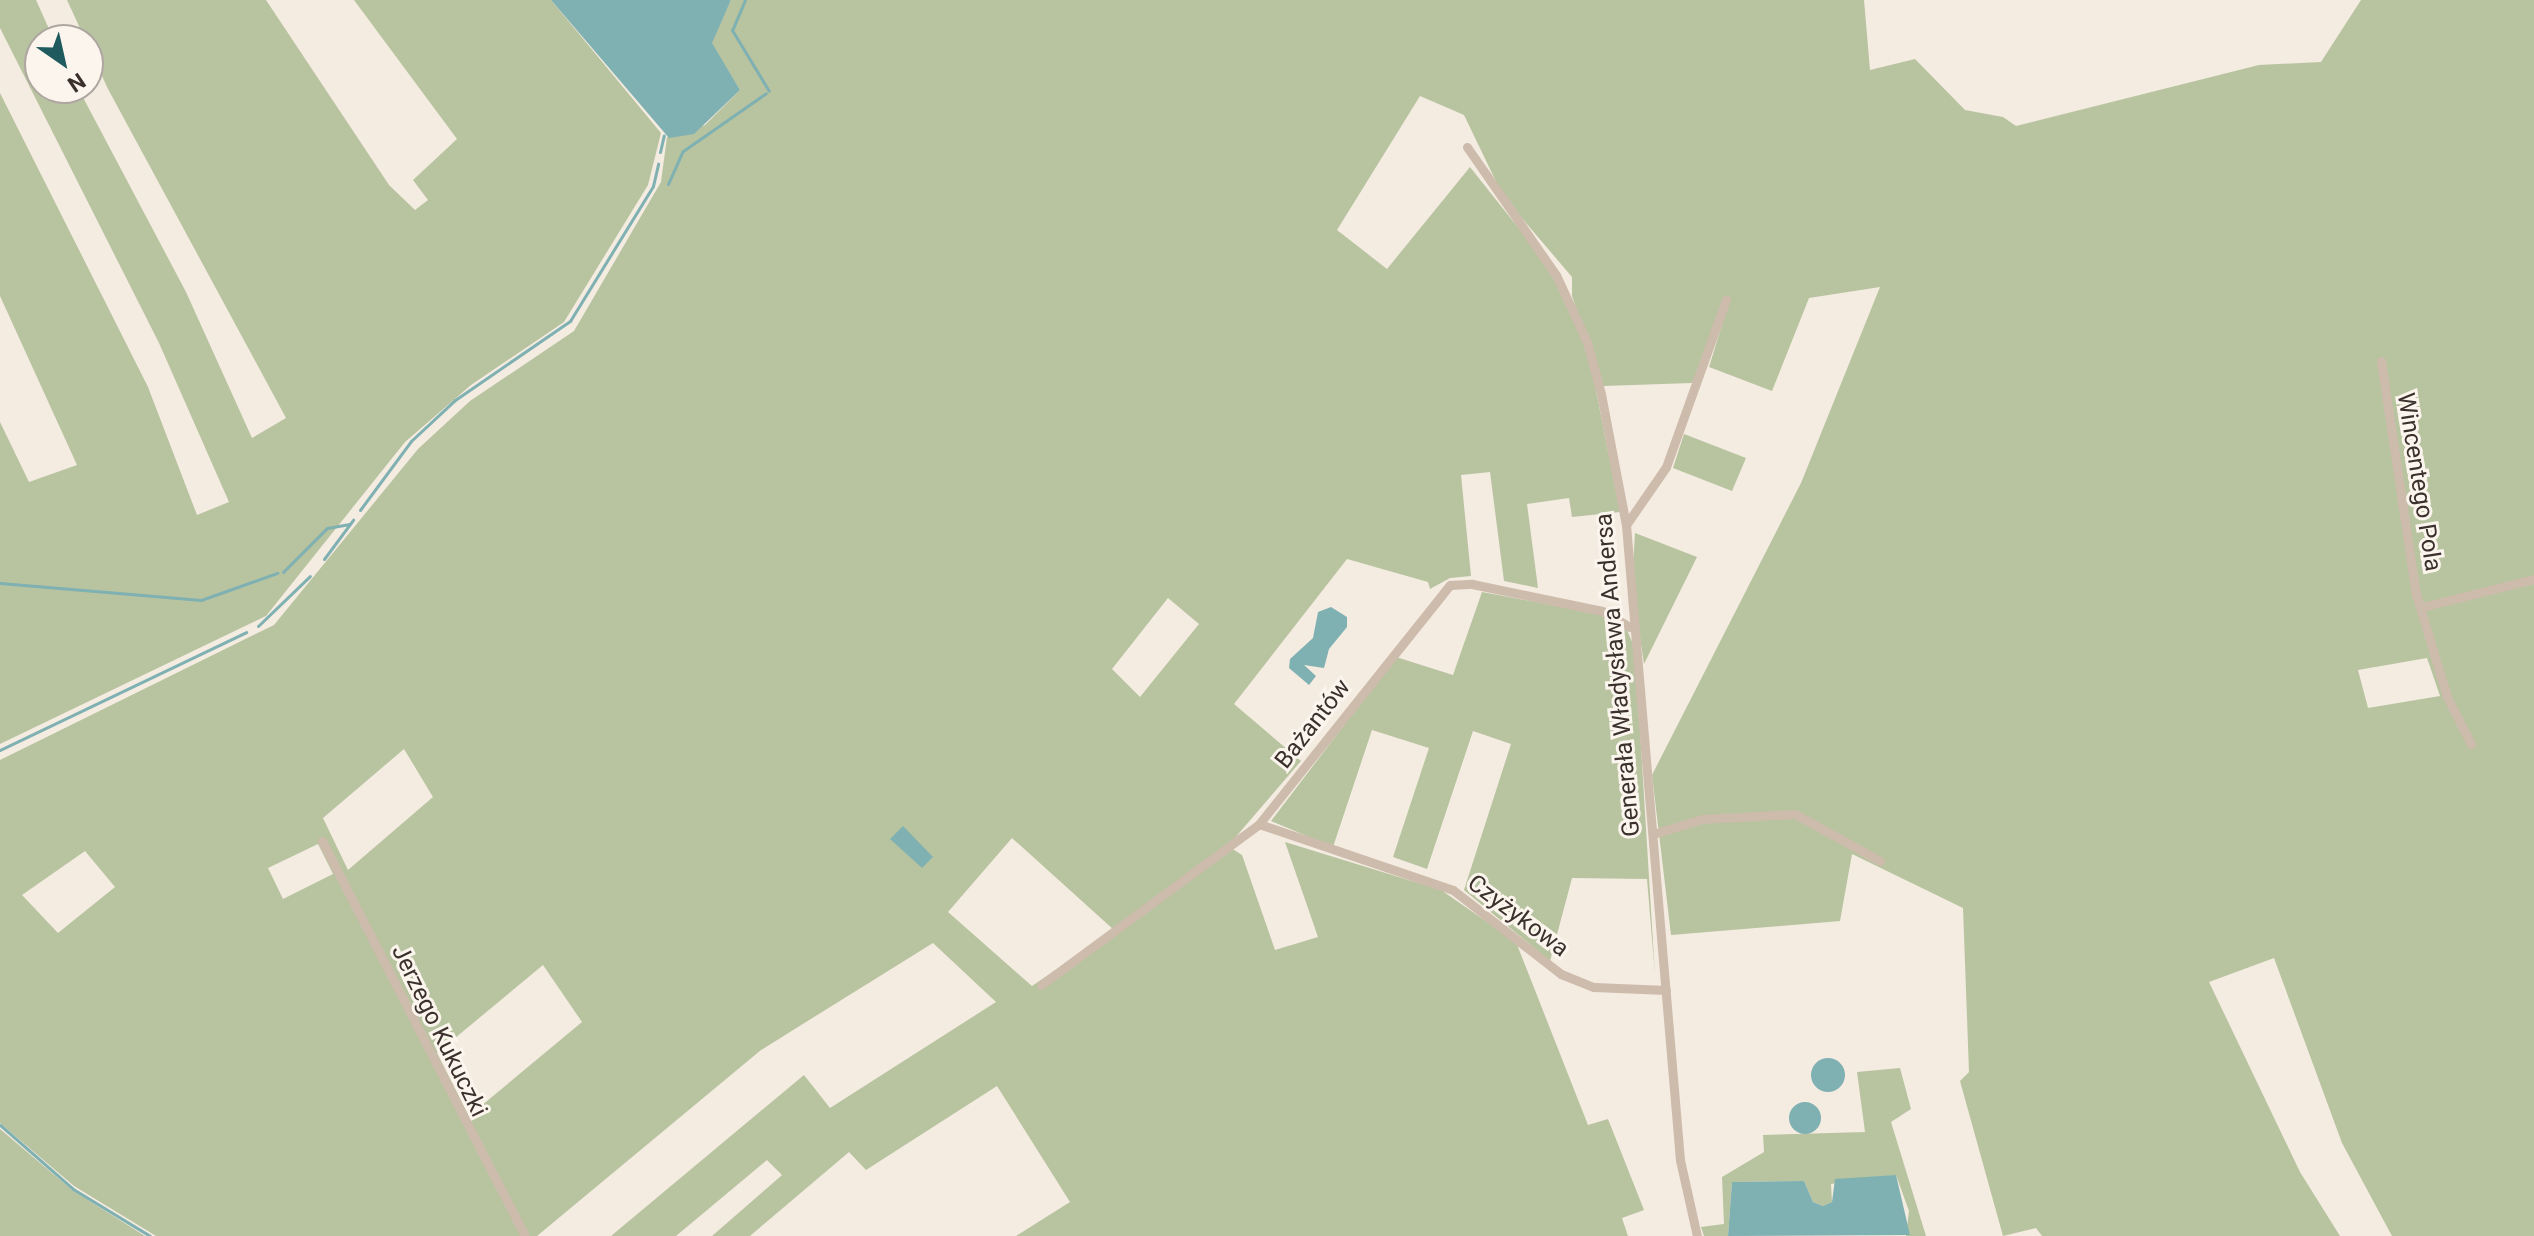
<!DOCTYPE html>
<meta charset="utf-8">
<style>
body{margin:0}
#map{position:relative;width:2534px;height:1236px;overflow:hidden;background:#f4ebe1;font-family:Roboto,sans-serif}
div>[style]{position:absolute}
.green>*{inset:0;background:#b8c4a0}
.water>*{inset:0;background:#7fb0b2}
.round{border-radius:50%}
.stream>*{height:3px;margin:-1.5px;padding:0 1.5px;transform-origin:1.5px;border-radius:1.5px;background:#7fb0b2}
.minor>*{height:9px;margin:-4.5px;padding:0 4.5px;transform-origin:4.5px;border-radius:4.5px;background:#cdbbac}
span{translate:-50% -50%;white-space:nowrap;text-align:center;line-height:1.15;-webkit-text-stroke:6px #fbf5ee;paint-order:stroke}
.street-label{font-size:24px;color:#3b302b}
.north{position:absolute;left:24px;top:24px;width:80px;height:80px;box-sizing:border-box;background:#fbf5ee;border:2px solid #aea6a0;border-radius:50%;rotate:146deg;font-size:22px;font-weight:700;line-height:32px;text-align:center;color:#3b302b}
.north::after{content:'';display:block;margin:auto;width:28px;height:36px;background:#1f5a5e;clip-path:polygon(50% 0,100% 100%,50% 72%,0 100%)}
</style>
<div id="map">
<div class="green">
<i style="clip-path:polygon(0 0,36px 0,54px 40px,40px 40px,40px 88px,78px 88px,186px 292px,252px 438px,286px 418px,108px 89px,67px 0,266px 0,389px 185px,415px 210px,428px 200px,413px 180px,457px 139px,354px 0,551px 0,661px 133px,648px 185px,564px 322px,471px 385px,405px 442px,266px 616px,0 744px,0 422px,29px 482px,77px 465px,0 296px,0 93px,148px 387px,197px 515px,229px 502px,159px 343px,0 28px)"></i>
<i style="clip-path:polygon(evenodd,731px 0,1864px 0,1870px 70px,1915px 59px,1965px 110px,2003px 117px,2016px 126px,2259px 65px,2321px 62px,2361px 0,2534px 0,2534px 1236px,2392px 1236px,2342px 1143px,2274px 958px,2209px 982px,2300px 1172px,2340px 1236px,2042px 1236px,2036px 1228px,2003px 1236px,1960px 1081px,1969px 1072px,1963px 908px,1852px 854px,1840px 921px,1671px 935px,1652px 775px,1801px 483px,1880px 287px,1809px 298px,1772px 391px,1709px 367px,1729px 302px,1692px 383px,1603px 386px,1572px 296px,1572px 277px,1503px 196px,1464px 115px,1420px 96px,1337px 230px,1387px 269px,1470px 167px,1540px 255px,1569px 306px,1590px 360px,1620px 512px,1572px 517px,1569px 498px,1527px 504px,1538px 588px,1504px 581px,1490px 472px,1461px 475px,1471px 576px,1450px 578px,1430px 589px,1428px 582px,1347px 559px,1234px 704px,1301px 761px,1228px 846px,1242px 855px,1275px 950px,1318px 937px,1285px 842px,1441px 890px,1516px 942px,1588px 1125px,1608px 1119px,1644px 1210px,1622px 1218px,1628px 1236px,1016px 1236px,1070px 1202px,997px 1086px,866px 1170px,849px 1152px,750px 1236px,712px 1236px,782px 1175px,767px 1160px,676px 1236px,611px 1236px,804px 1075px,830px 1108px,996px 1002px,933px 943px,761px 1050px,537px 1236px,156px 1236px,74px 1186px,0 1123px,0 760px,274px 625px,418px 449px,470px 401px,574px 331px,661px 182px,667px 137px,705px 125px,740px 90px,711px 43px,731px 0,1168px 598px,1199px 624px,1140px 697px,1112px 669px,1168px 598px,731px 0,2427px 658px,2440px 696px,2368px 708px,2358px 670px,2427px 658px,731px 0,404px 749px,433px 797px,348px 870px,323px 818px,404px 749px,731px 0,1012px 838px,1114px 930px,1032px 986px,948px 912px,1012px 838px,731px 0,318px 844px,333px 874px,283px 899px,268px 868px,318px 844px,731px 0,85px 851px,115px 887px,58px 933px,22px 895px,85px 851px,731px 0,543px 965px,582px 1022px,469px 1116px,437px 1053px,543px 965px)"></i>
<i style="clip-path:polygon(1684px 434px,1746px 458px,1732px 491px,1673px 468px)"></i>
<i style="clip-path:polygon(1635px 533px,1697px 557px,1644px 664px,1632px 584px)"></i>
<i style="clip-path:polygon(1482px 592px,1601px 614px,1627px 630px,1635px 649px,1655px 975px,1647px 879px,1572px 878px,1550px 961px,1464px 890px,1511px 744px,1473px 731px,1427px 869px,1393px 857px,1429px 748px,1372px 730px,1333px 847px,1271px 821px,1396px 657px,1453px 675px)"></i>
<i style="clip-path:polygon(1900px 1068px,1911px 1109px,1891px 1122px,1926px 1236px,1906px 1236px,1909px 1211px,1896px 1175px,1831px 1184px,1832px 1202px,1823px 1206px,1813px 1202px,1804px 1181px,1732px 1182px,1728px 1236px,1704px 1236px,1701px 1227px,1724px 1224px,1722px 1177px,1764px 1152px,1763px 1135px,1865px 1132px,1857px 1072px)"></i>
<i style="clip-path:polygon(0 1129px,72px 1190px,145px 1236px,0 1236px)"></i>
</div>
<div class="water">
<i style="clip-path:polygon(551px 0,731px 0,712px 43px,740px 90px,694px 134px,669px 138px)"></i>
<i style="clip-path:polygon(1331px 607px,1347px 617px,1347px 627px,1329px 649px,1324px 668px,1304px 665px,1316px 676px,1309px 685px,1289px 668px,1290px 659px,1313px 638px,1318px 612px)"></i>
<i style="clip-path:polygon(903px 826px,933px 857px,922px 868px,890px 839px)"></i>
<i class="round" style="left:1811px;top:1058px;width:34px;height:34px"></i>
<i class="round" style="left:1789px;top:1102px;width:32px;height:32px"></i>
<i style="clip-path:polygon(1896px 1175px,1910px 1235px,1728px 1236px,1732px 1182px,1804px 1181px,1813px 1202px,1823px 1206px,1832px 1202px,1835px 1179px)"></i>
</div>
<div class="stream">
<i style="left:745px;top:0;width:33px;rotate:113deg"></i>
<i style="left:732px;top:30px;width:71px;rotate:58.8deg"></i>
<i style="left:660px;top:152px;width:17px;rotate:-77deg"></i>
<i style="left:668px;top:184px;width:36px;rotate:-66deg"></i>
<i style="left:683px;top:151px;width:101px;rotate:-34.9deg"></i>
<i style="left:360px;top:510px;width:86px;rotate:-53.5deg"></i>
<i style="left:411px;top:441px;width:60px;rotate:-43deg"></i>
<i style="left:455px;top:400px;width:140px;rotate:-34.5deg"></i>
<i style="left:570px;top:321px;width:158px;rotate:-58.4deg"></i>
<i style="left:653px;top:186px;width:23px;rotate:-77deg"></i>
<i style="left:324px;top:559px;width:49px;rotate:-53.4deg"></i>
<i style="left:283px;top:572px;width:62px;rotate:-45deg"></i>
<i style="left:327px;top:528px;width:23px;rotate:-10deg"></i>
<i style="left:0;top:583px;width:202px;rotate:4.8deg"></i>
<i style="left:201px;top:600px;width:81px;rotate:-19.6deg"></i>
<i style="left:258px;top:626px;width:72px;rotate:-43.9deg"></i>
<i style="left:0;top:750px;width:273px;rotate:-25.6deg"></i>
<i style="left:0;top:1125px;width:97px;rotate:41.2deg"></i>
<i style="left:73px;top:1189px;width:90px;rotate:31.4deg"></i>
</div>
<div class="minor">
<i style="left:1467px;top:147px;width:156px;rotate:55.2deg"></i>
<i style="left:1556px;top:275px;width:74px;rotate:65.2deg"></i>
<i style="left:1587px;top:342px;width:54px;rotate:74.9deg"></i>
<i style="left:1601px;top:394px;width:133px;rotate:79.2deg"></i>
<i style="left:1626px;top:525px;width:637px;rotate:85.14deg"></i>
<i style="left:1680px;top:1160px;width:78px;rotate:77.4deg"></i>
<i style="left:2381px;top:361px;width:236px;rotate:81.5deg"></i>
<i style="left:2416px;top:594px;width:108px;rotate:73.2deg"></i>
<i style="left:2447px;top:697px;width:53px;rotate:62.9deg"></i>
<i style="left:1626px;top:525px;width:70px;rotate:-55.4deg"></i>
<i style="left:1666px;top:467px;width:178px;rotate:-70.3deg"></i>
<i style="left:2422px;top:607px;width:115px;rotate:-14deg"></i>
<i style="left:1259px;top:824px;width:205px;rotate:18.8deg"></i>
<i style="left:1453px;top:890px;width:137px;rotate:37.9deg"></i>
<i style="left:1561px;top:974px;width:35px;rotate:22deg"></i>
<i style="left:1594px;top:987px;width:72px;rotate:2.4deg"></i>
<i style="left:1653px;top:834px;width:51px;rotate:-17deg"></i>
<i style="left:1702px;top:819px;width:93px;rotate:-3.1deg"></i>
<i style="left:1795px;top:814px;width:97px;rotate:28.9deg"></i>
<i style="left:322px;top:841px;width:444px;rotate:62.8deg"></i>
<i style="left:1041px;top:985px;width:271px;rotate:-36.4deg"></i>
<i style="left:1259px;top:824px;width:306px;rotate:-51.4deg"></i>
<i style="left:1450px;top:585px;width:22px;rotate:-3deg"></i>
<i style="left:1472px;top:584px;width:133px;rotate:11.7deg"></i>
<i style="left:1602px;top:611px;width:32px;rotate:30deg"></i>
</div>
<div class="street-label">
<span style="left:2419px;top:482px;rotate:81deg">Wincentego Pola</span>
<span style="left:1618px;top:675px;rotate:-95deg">Generała Władysława Andersa</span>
<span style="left:1313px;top:724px;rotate:-52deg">Bażantów</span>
<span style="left:1518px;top:916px;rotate:37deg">Czyżykowa</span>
<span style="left:439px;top:1031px;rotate:64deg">Jerzego Kukuczki</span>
</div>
<div class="north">N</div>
</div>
